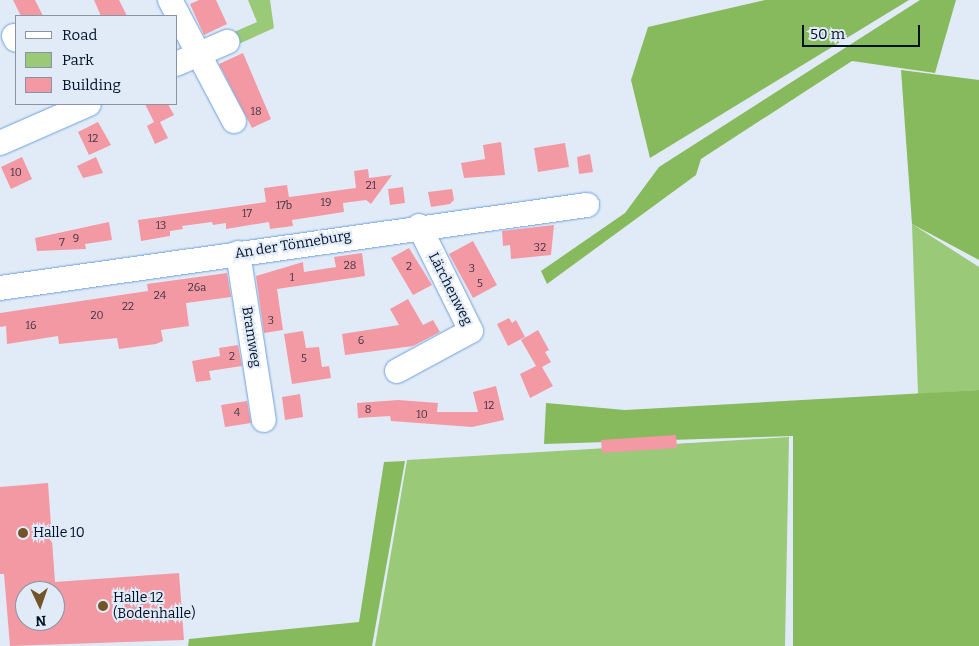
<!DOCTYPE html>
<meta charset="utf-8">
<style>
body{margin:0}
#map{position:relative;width:979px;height:646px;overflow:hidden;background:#e1ebf8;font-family:Bitter,serif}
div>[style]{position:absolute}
.green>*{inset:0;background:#9ac978}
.forest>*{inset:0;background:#86ba5d}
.building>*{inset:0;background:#f399a3}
.roads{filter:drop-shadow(0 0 1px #6ea0da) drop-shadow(0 0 1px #6ea0da)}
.minor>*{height:24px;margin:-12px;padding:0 12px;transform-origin:12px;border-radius:12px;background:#fff}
.dots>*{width:14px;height:14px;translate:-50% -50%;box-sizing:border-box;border:2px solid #e1ebf8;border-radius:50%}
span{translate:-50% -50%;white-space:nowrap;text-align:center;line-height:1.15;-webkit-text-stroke:4px #e1ebf8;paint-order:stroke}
.number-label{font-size:11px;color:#3e3345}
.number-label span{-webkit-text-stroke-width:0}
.street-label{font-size:14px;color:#011126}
.poi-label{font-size:14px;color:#011126}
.left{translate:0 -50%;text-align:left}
.legend{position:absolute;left:15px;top:15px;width:162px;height:90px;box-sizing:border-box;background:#e1ebf8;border:1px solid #8794a4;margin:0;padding:6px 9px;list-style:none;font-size:15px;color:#011126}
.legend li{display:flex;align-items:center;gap:10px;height:25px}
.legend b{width:25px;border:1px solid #8794a4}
.north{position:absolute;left:15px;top:581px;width:50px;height:50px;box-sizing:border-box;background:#e1ebf8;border:1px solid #8794a4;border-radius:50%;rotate:177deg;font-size:14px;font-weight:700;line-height:20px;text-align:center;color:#011126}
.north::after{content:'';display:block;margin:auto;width:18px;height:22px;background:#735429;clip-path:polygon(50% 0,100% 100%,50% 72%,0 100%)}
.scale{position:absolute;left:802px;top:25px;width:118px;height:22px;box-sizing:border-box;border:2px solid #011126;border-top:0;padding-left:6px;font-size:15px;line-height:18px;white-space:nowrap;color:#011126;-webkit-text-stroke:4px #e1ebf8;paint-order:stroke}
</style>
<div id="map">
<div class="green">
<i style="clip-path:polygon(248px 0,270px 0,274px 28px,212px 56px,206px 44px,257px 22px)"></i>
<i style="clip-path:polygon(912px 224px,979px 267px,979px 390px,918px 394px)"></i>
<i style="clip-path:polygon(789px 437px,785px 646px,375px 646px,407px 460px)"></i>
</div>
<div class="forest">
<i style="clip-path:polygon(765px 0,909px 0,650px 158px,631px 80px,648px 27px)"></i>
<i style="clip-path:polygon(920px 0,956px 0,935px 73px,852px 61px,701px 159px,696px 175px,547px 284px,541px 271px,625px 213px,659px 167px)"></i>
<i style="clip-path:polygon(901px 70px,979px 80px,979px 260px,912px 224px)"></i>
<i style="clip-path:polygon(979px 390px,979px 646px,793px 646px,793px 436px,544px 444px,546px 403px,625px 410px)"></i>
<i style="clip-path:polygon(405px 461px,372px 646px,188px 646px,189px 639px,359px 622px,384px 462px)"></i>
</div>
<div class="building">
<i style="clip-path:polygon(13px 0,35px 0,43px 16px,21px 16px)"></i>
<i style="clip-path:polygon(94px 0,119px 0,127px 16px,101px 16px)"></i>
<i style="clip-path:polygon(199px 0,216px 0,227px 24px,204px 35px,190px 4px)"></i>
<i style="clip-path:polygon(243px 53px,271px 119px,252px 128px,219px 64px)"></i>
<i style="clip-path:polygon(145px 104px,168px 104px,174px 115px,160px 122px,168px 138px,155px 144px,147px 126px,154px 122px)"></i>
<i style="clip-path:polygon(98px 122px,111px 145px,89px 155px,78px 132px)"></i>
<i style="clip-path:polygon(501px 142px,505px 175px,464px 178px,461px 163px,485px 159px,483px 145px)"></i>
<i style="clip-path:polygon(565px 143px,569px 167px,538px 172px,534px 148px)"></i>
<i style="clip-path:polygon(590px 154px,593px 172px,579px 174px,577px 157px)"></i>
<i style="clip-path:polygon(22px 157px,32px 179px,11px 189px,1px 167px)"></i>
<i style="clip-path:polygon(96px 157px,103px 173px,83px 178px,77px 166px)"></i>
<i style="clip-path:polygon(368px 169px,369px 178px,392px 175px,371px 204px,366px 200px,343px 203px,344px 212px,292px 220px,293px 226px,270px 229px,269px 222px,226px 229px,226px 223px,213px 225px,212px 222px,182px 226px,183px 229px,170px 231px,170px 236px,141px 241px,138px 220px,266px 202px,264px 188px,287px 185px,289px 197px,356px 188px,354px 171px)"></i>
<i style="clip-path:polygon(403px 187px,405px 203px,390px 205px,388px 189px)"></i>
<i style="clip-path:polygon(452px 189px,454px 200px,450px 204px,431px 207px,428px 192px)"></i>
<i style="clip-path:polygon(109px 222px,112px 240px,85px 244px,86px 249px,37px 251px,35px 238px)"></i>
<i style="clip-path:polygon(554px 225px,551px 255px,511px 259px,510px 245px,503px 246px,502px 231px)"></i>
<i style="clip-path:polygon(473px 241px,497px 285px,473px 298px,449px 254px)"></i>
<i style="clip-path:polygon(409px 248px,432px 285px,413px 295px,391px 258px)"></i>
<i style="clip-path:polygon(362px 253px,365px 276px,277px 289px,283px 330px,264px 333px,256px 276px,303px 262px,304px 272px,336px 267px,334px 257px)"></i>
<i style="clip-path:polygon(227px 273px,231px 297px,186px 303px,189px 326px,161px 330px,163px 341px,156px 344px,119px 349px,117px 338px,59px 344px,58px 336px,7px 344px,6px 326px,0 327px,0 313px,148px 291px,147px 284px)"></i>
<i style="clip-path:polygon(408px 299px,423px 325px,433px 320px,440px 332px,413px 346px,345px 355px,342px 334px,399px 325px,390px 309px)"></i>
<i style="clip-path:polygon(509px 318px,512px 323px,516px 320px,525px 337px,508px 346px,497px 324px)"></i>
<i style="clip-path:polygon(538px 330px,549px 350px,545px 352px,551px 362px,542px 367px,553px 386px,530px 398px,520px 374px,536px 366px,521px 340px)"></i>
<i style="clip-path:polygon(303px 331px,306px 348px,319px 347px,322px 367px,329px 366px,331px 378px,292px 384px,284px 334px)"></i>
<i style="clip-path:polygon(238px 345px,242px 366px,209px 371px,211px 380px,196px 382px,192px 361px,220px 356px,219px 348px)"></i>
<i style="clip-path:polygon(496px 386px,504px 420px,472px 427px,391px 421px,390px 416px,358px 418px,357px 403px,398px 400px,438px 403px,437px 412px,478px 412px,473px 392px)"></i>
<i style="clip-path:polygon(300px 394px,303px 417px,285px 420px,282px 397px)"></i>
<i style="clip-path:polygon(247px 401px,251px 423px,225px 427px,221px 405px)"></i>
<i style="clip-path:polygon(676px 435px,677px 448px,602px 453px,601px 440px)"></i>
<i style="clip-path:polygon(evenodd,48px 483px,55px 582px,179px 573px,184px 640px,10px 646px,4px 574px,0 574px,0 487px,48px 483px,25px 591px,55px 591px,55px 621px,25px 621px,25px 591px)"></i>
</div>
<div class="roads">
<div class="minor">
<i style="left:170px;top:0;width:137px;rotate:62.1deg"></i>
<i style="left:14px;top:36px;width:4px;rotate:63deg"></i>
<i style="left:176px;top:64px;width:56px;rotate:-23.3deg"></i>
<i style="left:0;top:143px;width:97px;rotate:-23.7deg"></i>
<i style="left:238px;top:253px;width:169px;rotate:81.2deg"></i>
<i style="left:0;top:288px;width:593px;rotate:-8.05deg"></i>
<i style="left:397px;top:371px;width:84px;rotate:-28.4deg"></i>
<i style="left:471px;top:331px;width:117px;rotate:-116.3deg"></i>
</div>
</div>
<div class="dots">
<i style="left:23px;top:533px;background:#735429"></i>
<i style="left:103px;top:606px;background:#735429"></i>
</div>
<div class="number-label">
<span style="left:256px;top:112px">18</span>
<span style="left:93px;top:139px">12</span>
<span style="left:16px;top:173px">10</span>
<span style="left:371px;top:186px">21</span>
<span style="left:326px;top:203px">19</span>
<span style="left:284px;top:206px">17b</span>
<span style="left:247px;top:214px">17</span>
<span style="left:161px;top:226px">13</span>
<span style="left:76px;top:239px">9</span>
<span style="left:62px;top:243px">7</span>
<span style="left:540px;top:248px">32</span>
<span style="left:350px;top:266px">28</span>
<span style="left:409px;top:267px">2</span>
<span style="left:472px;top:269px">3</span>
<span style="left:292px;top:278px">1</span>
<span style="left:480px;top:284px">5</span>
<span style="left:197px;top:288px">26a</span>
<span style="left:160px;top:296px">24</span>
<span style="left:128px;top:307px">22</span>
<span style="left:97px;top:316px">20</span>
<span style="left:271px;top:321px">3</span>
<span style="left:31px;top:326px">16</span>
<span style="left:361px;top:341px">6</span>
<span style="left:232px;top:357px">2</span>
<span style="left:304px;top:359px">5</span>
<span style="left:489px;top:406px">12</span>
<span style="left:368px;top:410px">8</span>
<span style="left:237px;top:413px">4</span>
<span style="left:422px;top:415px">10</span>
</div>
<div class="street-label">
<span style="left:293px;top:245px;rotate:-9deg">An der Tönneburg</span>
<span style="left:450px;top:289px;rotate:63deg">Lärchenweg</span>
<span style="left:251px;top:337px;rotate:81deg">Bramweg</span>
</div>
<div class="poi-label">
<span class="left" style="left:33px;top:533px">Halle 10</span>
<span class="left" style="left:113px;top:606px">Halle 12<br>(Bodenhalle)</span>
</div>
<ul class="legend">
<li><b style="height:6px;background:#fff"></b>Road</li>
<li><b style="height:14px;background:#9ac978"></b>Park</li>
<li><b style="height:14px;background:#f399a3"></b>Building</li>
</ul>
<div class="north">N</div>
<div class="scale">50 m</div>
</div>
